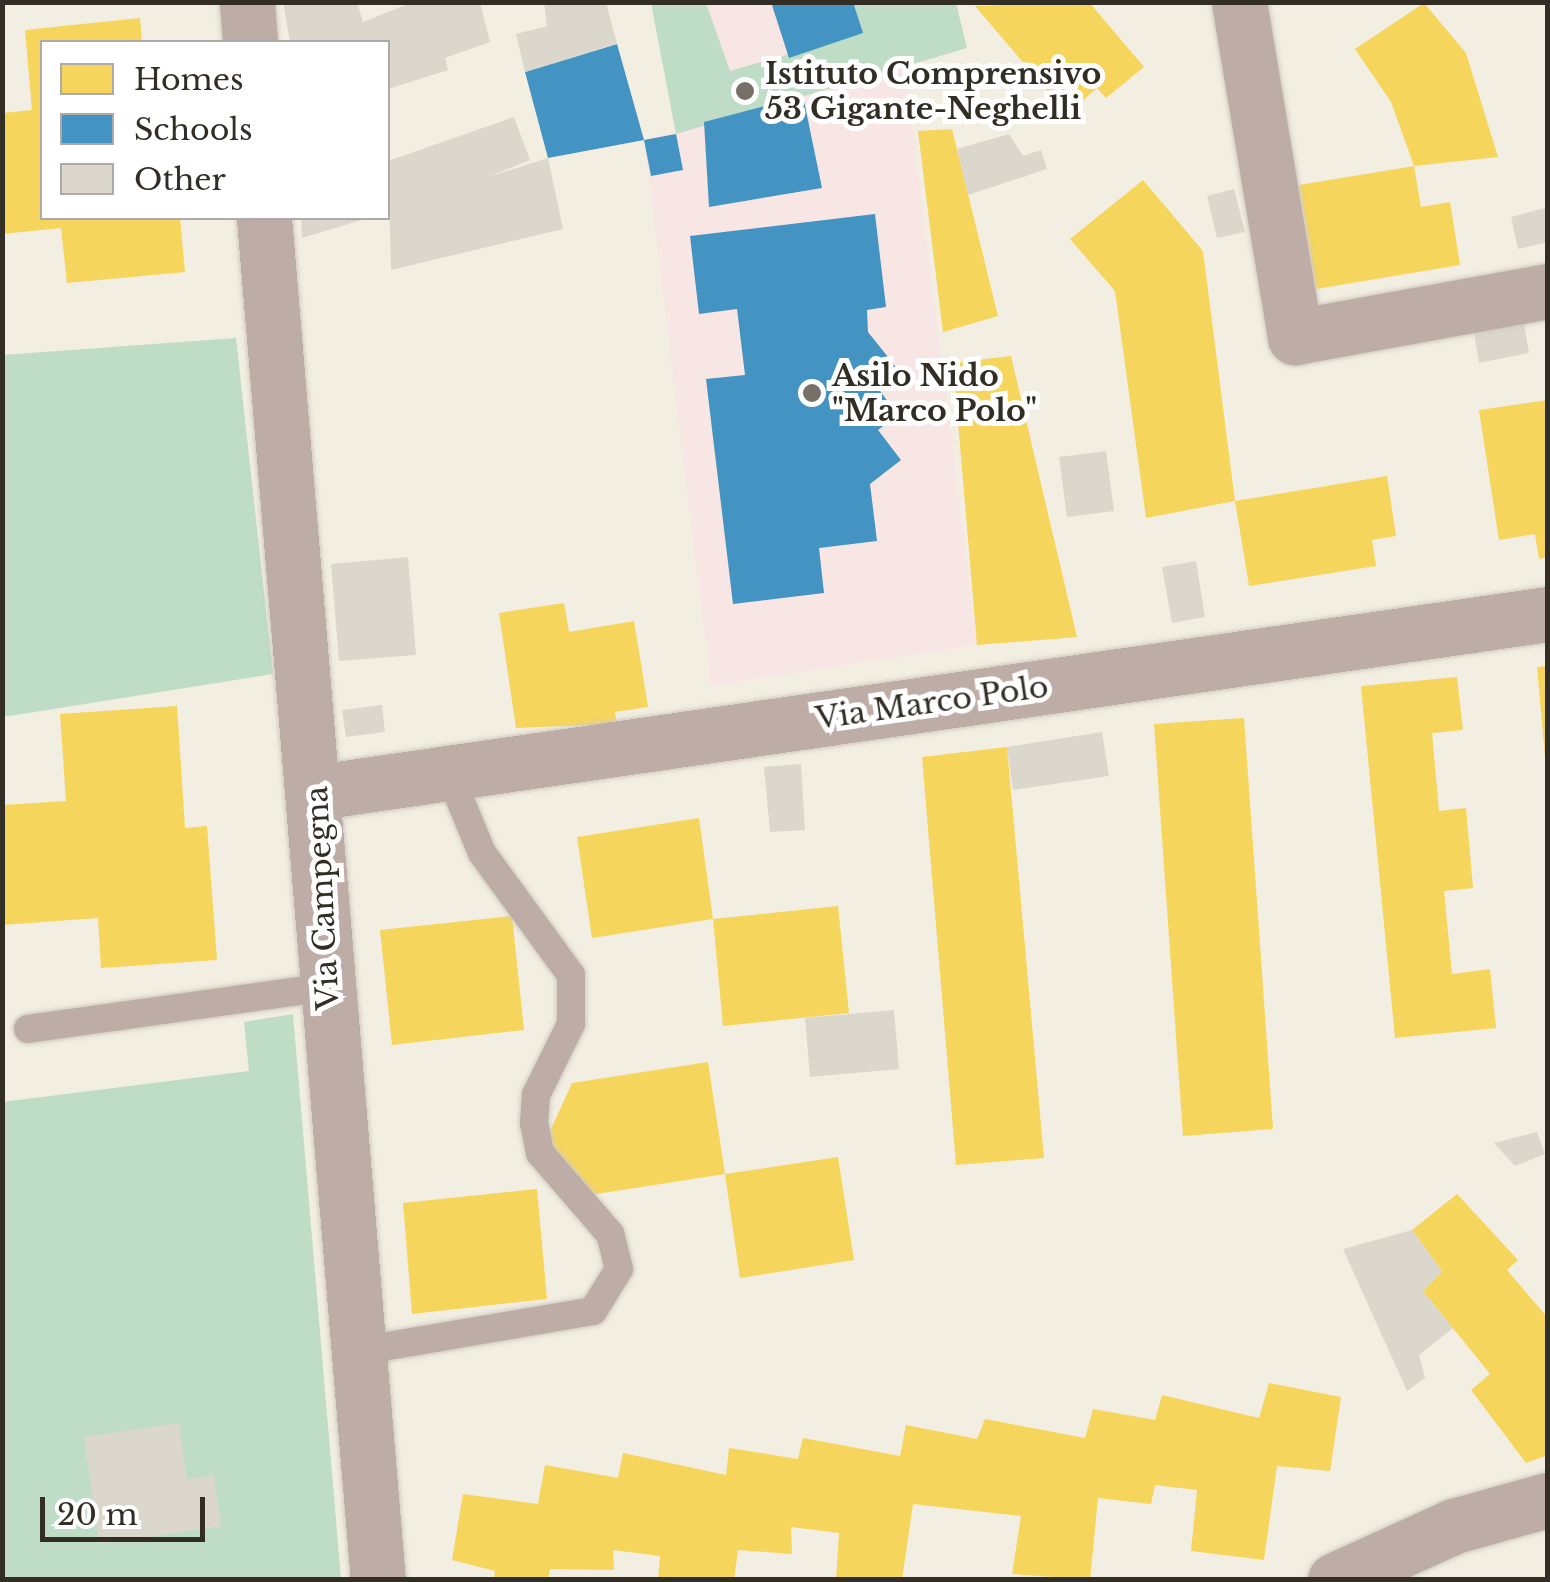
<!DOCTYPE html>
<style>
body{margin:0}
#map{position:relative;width:1550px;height:1582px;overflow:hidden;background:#f3eee2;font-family:"Libre Baskerville",serif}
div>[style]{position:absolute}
.education>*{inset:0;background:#f7e6e4}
.green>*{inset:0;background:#bedcc6}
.homes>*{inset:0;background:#f6d55c}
.schools>*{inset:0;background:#4393c3}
.building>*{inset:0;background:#dbd7cd}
.roads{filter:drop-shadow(0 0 2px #cfcbc2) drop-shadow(0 0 2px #cfcbc2)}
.service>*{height:28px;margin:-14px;padding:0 14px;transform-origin:14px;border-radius:14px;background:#bdada6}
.minor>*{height:55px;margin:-27.5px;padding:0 27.5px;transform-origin:27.5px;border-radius:27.5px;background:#bdada6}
.dots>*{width:28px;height:28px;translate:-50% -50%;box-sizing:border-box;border:5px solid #fff;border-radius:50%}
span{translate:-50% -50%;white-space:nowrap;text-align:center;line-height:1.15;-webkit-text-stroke:10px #fff;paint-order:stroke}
.poi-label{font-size:30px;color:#322e26;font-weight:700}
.left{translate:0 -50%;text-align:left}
.street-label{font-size:30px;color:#322e26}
.frame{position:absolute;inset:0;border:5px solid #322e26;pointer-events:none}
.legend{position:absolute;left:40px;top:40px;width:350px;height:180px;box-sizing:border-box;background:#fff;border:2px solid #adaba8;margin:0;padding:12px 18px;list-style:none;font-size:30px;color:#322e26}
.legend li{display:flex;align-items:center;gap:20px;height:50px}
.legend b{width:50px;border:2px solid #adaba8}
.scale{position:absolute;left:40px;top:1497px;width:165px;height:45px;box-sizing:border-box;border:5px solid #322e26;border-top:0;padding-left:12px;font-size:30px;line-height:35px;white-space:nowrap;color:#322e26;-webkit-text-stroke:8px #fff;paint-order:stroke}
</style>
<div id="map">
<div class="education">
<i style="clip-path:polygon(651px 3px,956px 3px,967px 48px,905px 67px,977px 645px,711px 686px,644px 140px,676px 131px)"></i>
</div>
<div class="green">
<i style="clip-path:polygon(651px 3px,706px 3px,730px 71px,862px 33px,853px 3px,956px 3px,967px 48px,676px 134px)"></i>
<i style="clip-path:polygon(236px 338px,273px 674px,3px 717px,3px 355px)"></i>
<i style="clip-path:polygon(293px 1014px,341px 1579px,3px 1579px,2px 1102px,249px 1071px,244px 1022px)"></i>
</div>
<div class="homes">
<i style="clip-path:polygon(1089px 2px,1144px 67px,1106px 98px,1097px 88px,1067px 114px,975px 6px)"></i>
<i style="clip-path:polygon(1424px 3px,1466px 53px,1498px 157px,1414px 166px,1391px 102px,1355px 49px)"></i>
<i style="clip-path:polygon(140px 18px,142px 42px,42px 42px,42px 218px,180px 218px,185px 272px,67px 283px,61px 228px,2px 234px,2px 113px,32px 110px,25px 30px)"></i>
<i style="clip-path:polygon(952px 129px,998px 316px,943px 332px,918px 131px)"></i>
<i style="clip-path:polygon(1414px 166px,1421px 207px,1450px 202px,1460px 265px,1316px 289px,1299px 185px)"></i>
<i style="clip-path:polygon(1143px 180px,1203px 251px,1235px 501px,1146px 518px,1115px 291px,1070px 239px)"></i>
<i style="clip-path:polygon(1011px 356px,1077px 637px,977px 645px,953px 363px)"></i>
<i style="clip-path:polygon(1548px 400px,1548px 557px,1539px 559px,1535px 534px,1499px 540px,1479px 410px)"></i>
<i style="clip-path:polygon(1387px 476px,1396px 536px,1372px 540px,1376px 566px,1249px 586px,1235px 501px)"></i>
<i style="clip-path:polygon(564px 603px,569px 632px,634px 621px,648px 707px,615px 712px,617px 724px,516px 728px,499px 613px)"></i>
<i style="clip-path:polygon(1548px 666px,1548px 757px,1545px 757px,1537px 667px)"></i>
<i style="clip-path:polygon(1457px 677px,1463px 730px,1432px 733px,1439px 811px,1466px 808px,1473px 888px,1444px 891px,1452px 974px,1490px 969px,1496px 1028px,1395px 1038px,1361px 686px)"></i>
<i style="clip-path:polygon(177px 706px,185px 828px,207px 826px,217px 960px,101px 968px,98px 918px,2px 925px,2px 805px,66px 801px,60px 714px)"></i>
<i style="clip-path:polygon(1244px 718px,1273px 1129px,1183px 1136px,1154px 724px)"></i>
<i style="clip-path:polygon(1007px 747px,1044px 1158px,956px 1165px,922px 757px)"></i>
<i style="clip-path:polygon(699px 818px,713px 919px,592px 938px,577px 837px)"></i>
<i style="clip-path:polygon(838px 906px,849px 1013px,723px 1026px,713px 919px)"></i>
<i style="clip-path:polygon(512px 916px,524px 1030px,392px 1045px,380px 930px)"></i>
<i style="clip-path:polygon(708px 1062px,725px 1174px,590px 1195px,546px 1140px,572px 1083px)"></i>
<i style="clip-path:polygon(838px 1157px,854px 1260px,740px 1278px,725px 1174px)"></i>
<i style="clip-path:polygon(537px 1189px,547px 1299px,412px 1314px,403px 1203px)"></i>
<i style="clip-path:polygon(1457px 1194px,1518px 1260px,1507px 1270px,1548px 1318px,1548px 1455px,1526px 1463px,1471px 1390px,1490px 1374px,1423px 1291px,1442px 1271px,1412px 1230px)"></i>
<i style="clip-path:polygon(1269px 1383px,1341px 1397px,1330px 1471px,1277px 1466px,1264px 1560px,1191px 1551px,1197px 1490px,1155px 1485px,1151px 1504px,1098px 1498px,1090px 1580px,1012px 1574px,1021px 1516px,913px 1504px,902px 1580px,836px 1580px,839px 1533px,791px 1527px,792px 1554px,738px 1550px,734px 1580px,658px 1580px,660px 1556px,613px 1550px,614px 1570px,550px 1569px,548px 1580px,494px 1580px,495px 1571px,452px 1560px,463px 1494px,538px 1504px,545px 1465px,618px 1478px,623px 1453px,726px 1475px,729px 1448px,798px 1459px,803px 1438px,900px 1456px,906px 1425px,977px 1439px,985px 1419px,1085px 1438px,1093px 1409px,1155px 1420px,1162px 1395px,1259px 1418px)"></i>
</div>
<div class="schools">
<i style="clip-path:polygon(771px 2px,853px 2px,863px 33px,789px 58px)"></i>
<i style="clip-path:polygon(617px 44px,644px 140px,548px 158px,525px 72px)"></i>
<i style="clip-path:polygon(803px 96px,822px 188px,709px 207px,704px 122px)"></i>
<i style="clip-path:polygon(676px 134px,683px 170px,651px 176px,644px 140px)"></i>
<i style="clip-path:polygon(875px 214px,886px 307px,867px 310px,868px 332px,896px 367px,874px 383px,898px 415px,878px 430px,901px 460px,870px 484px,877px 541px,819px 548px,824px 593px,733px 604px,706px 379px,745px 375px,737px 309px,699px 314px,690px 236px)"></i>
</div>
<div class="building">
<i style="clip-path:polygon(283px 2px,357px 2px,363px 22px,413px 2px,480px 2px,490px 42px,445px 58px,448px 70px,388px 89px,388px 42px,290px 42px)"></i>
<i style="clip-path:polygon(544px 2px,606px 2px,617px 44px,525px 72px,516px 34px,547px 26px)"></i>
<i style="clip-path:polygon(514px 117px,530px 160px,488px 177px,548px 158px,563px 229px,391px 270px,388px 161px)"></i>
<i style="clip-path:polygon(1009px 134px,1023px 156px,1041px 150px,1047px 169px,968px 195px,957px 149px)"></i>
<i style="clip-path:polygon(1234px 189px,1245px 232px,1217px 238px,1207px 196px)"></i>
<i style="clip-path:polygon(1545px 208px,1548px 242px,1518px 249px,1511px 217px)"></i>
<i style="clip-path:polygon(301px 218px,368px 218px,302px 238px)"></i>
<i style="clip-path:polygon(1523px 317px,1529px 353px,1479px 363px,1473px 327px)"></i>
<i style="clip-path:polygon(1106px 451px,1114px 511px,1067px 517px,1059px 457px)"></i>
<i style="clip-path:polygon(408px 557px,416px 655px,339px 661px,331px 564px)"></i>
<i style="clip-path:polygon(1196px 561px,1205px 617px,1172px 623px,1162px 567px)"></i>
<i style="clip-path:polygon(382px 705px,385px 732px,346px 737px,342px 710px)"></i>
<i style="clip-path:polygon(1102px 732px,1109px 776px,1013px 790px,1007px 747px)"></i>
<i style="clip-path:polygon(801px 764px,805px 830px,770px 832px,764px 767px)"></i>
<i style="clip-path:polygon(894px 1010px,899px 1069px,810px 1077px,805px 1018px)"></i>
<i style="clip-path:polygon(1537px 1132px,1545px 1154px,1515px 1166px,1494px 1143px)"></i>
<i style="clip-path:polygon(1412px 1230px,1442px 1271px,1423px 1291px,1453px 1328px,1419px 1355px,1425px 1378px,1407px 1391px,1343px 1249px)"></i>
<i style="clip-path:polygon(179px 1423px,187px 1479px,214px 1475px,221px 1526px,99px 1544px,84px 1437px)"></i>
</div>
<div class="roads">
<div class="service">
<i style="left:28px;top:1029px;width:302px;rotate:-8deg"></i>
<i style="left:359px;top:1351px;width:237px;rotate:-9.7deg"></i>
<i style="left:593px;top:1311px;width:49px;rotate:-58.2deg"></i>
<i style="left:619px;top:1269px;width:36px;rotate:-104deg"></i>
<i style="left:610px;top:1234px;width:107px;rotate:-130.8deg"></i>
<i style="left:540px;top:1153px;width:31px;rotate:-101deg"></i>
<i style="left:534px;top:1123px;width:28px;rotate:-86deg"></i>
<i style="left:536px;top:1095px;width:79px;rotate:-63.8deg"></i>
<i style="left:571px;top:1024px;width:49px;rotate:-90deg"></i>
<i style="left:571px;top:975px;width:151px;rotate:-126.1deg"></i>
<i style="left:482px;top:853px;width:87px;rotate:-112.4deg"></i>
</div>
<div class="minor">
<i style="left:247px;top:2px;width:40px;rotate:85.7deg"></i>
<i style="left:1239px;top:2px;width:340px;rotate:80.5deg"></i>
<i style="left:1295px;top:337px;width:257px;rotate:-10.3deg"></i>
<i style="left:264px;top:218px;width:1367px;rotate:85.22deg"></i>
<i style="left:317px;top:792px;width:1244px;rotate:-8.23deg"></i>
<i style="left:1335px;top:1580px;width:131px;rotate:-24.4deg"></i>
<i style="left:1454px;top:1526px;width:98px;rotate:-15.5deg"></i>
</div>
</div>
<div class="dots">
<i style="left:745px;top:91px;background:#767168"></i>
<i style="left:812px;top:393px;background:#767168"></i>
</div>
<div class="poi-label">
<span class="left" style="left:765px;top:91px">Istituto Comprensivo<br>53 Gigante-Neghelli</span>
<span class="left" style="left:832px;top:393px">Asilo Nido<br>"Marco Polo"</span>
</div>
<div class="street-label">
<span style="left:932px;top:703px;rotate:-8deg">Via Marco Polo</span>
<span style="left:323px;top:898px;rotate:-93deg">Via Campegna</span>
</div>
<div class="frame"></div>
<ul class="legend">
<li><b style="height:28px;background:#f6d55c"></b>Homes</li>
<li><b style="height:28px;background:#4393c3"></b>Schools</li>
<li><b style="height:28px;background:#dbd7cd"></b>Other</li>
</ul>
<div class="scale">20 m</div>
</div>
